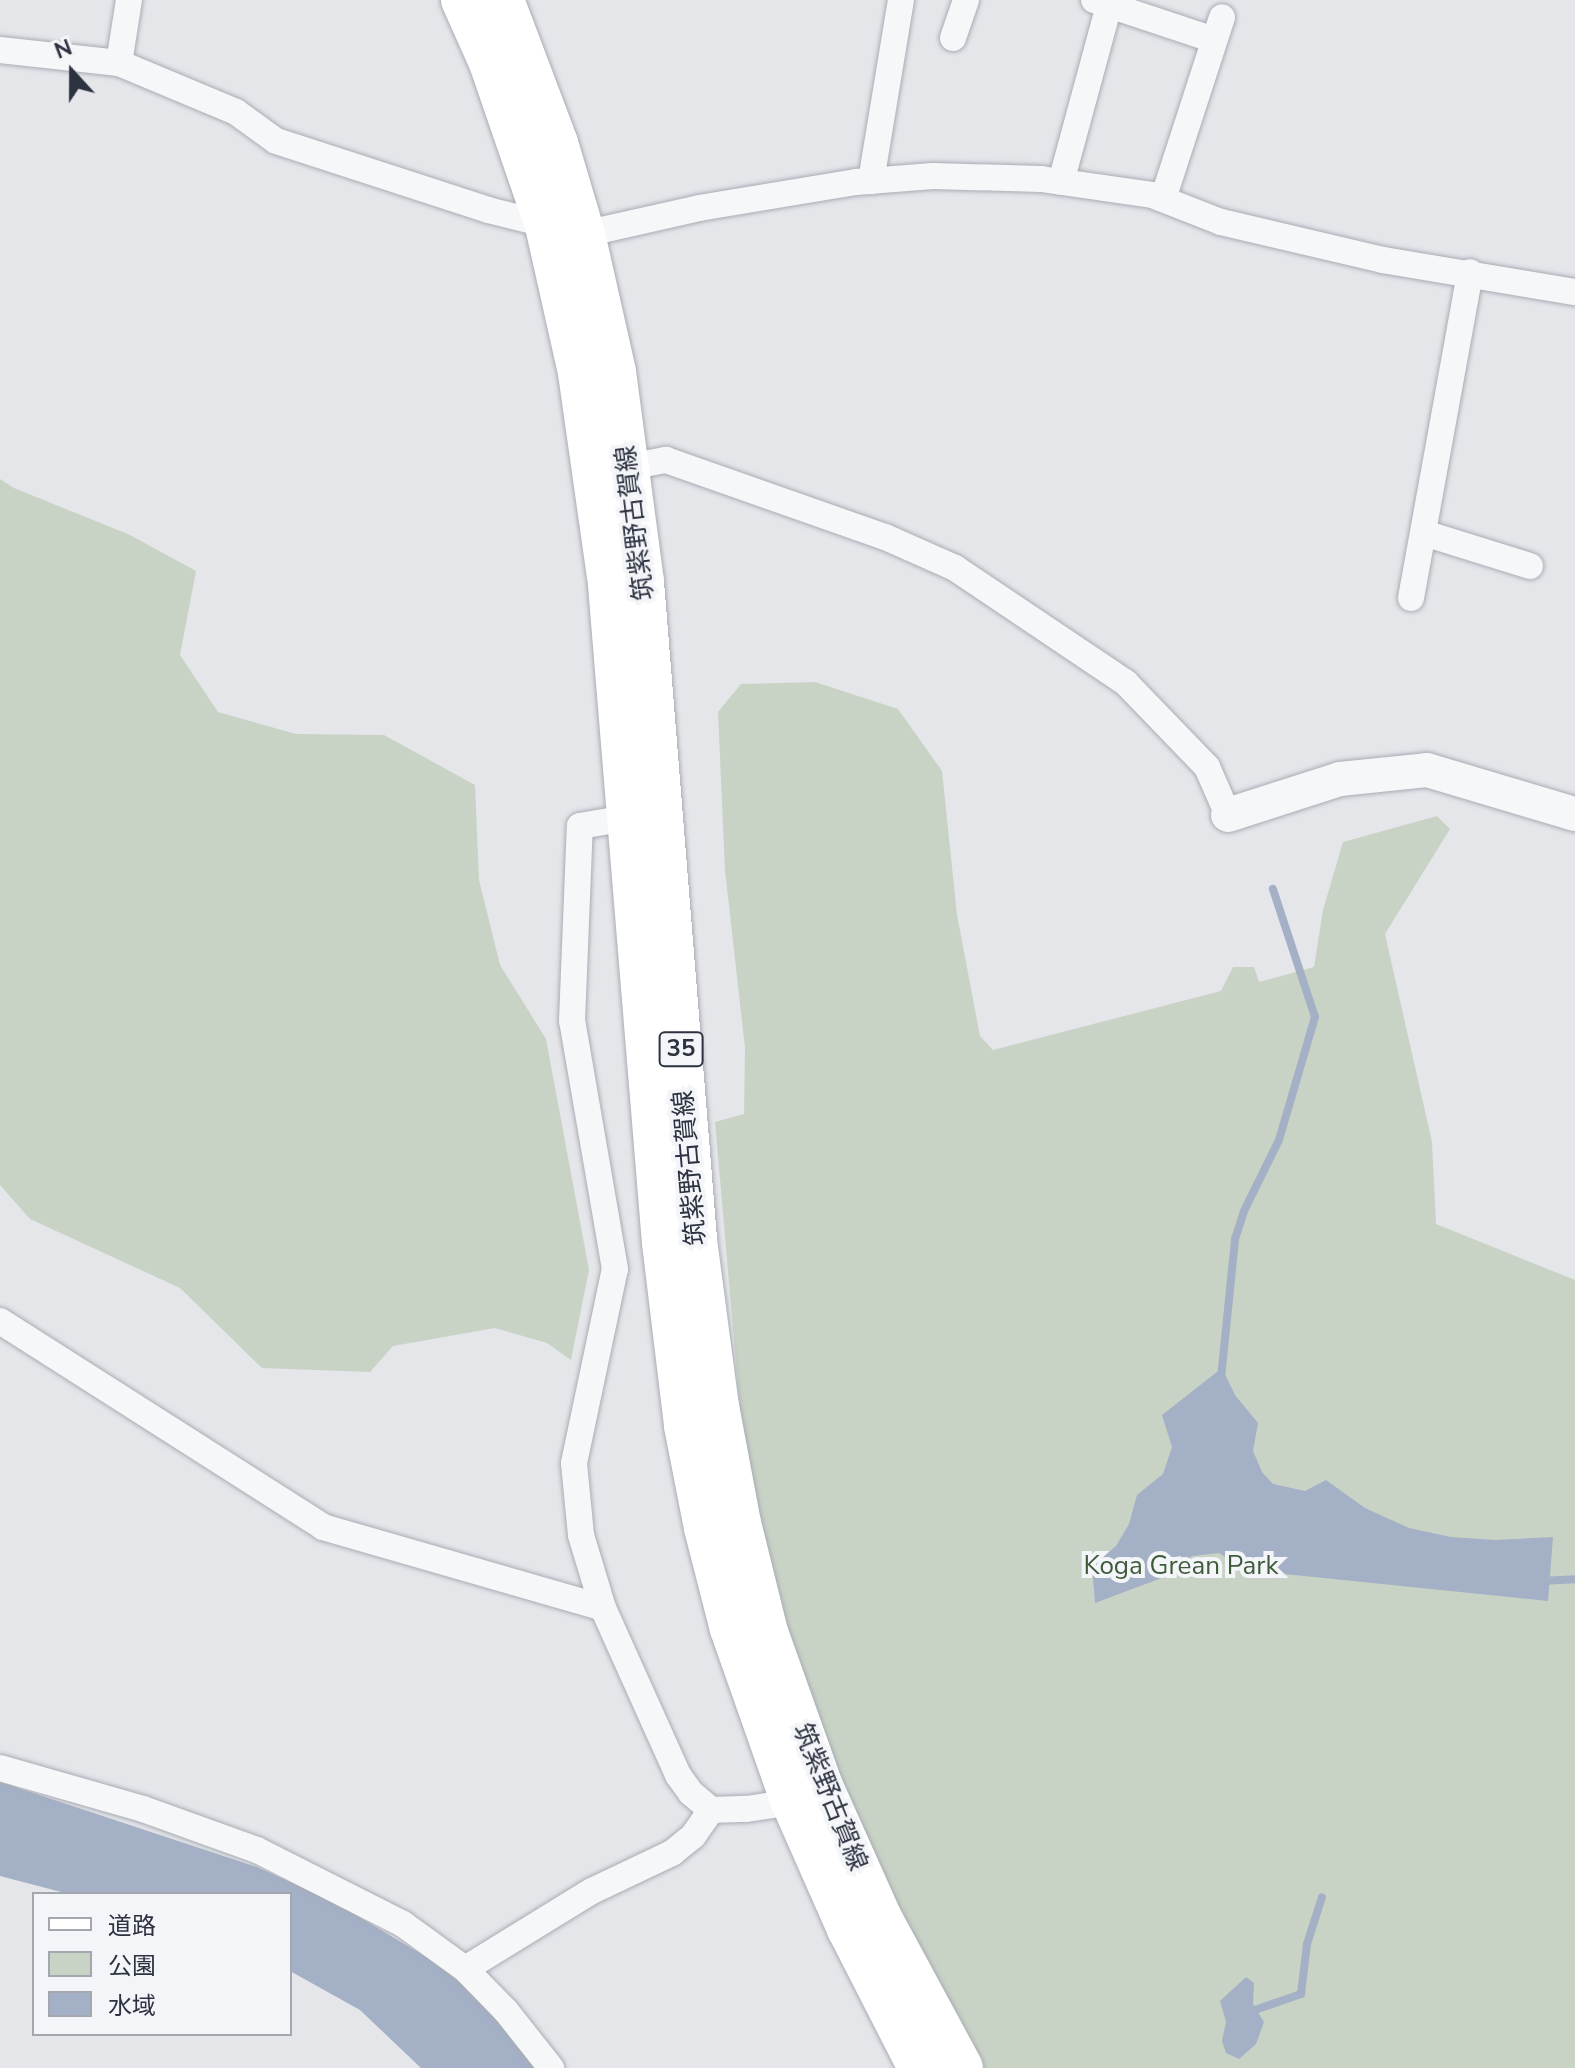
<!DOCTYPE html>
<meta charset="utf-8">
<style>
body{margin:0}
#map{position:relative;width:1575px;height:2068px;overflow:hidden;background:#e4e6ea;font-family:"Nunito Sans","Noto Sans JP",sans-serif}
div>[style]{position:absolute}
.green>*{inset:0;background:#c8d3c6}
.water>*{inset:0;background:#a3b0c6}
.stream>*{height:8px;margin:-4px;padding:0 4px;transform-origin:4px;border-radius:4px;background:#a3b0c6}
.roads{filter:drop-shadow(0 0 2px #a9acb4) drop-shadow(0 0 2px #a9acb4)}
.minor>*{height:26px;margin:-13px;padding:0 13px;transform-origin:13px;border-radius:13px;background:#f6f7f9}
.tertiary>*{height:34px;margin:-17px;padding:0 17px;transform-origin:17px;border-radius:17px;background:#f6f7f9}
.primary>*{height:42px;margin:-21px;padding:0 21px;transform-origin:21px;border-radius:21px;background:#fff}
span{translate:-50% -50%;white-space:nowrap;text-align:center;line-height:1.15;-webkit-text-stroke:8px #f3f5f8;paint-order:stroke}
.shield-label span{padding:2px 6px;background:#f3f5f8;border:2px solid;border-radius:6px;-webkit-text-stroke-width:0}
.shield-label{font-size:24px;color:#2d3241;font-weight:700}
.street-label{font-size:26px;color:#2d3241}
.park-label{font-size:26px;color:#3f5b3c}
.legend{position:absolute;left:32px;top:1892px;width:260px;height:144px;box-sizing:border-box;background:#f3f5f8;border:2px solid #a4a7af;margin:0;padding:10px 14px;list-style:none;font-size:24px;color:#2d3241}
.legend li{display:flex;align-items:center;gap:16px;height:40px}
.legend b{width:40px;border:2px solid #a4a7af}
.north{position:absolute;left:32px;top:32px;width:80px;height:80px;-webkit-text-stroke:6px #f3f5f8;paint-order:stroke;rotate:339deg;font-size:22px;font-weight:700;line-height:32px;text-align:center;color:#2d3241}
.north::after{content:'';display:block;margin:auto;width:28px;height:36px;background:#2d3241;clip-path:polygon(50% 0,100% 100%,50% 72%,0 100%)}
</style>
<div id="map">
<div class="green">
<i style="clip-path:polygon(0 479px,14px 488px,130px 535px,196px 571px,180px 655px,218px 712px,296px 734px,384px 735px,475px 785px,479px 880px,500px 965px,546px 1039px,589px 1270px,571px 1360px,547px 1343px,495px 1328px,393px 1346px,370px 1372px,262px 1368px,180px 1288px,30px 1219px,0 1185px)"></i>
<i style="clip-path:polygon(815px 682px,898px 709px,942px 771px,957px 915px,980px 1036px,993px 1050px,1221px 991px,1233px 967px,1254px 967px,1259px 982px,1314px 967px,1323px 910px,1343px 842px,1437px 816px,1450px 829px,1385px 934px,1432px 1142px,1436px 1224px,1575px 1280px,1575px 2068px,976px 2068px,874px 1876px,751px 1535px,715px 1122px,744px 1114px,745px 1048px,725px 870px,718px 712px,741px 684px)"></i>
</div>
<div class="water">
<i style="clip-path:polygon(1222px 1368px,1235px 1395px,1258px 1423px,1253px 1451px,1262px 1472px,1273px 1484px,1305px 1491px,1326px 1480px,1365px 1508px,1409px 1528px,1451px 1537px,1495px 1540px,1553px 1537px,1548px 1601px,1245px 1570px,1219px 1553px,1192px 1556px,1167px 1576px,1095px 1603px,1092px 1566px,1116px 1546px,1129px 1524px,1137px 1495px,1163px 1474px,1172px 1447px,1162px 1415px)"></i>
<i style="clip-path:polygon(0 1782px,257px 1867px,336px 1903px,446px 1969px,477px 1996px,535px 2068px,421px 2068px,360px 2010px,290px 1971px,290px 1894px,69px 1894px,0 1876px)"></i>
<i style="clip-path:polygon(1246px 1977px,1254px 1983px,1253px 2004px,1264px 2022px,1256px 2044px,1239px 2059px,1226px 2053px,1222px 2041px,1226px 2022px,1220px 2001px)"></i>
</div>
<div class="stream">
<i style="left:1221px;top:1378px;width:140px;rotate:-84.2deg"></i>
<i style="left:1235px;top:1239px;width:29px;rotate:-72deg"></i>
<i style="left:1244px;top:1211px;width:79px;rotate:-63.8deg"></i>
<i style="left:1279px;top:1140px;width:128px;rotate:-73.7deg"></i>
<i style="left:1315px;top:1017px;width:135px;rotate:-108.2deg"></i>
<i style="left:1540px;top:1581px;width:35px;rotate:-3deg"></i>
<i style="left:1252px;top:2011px;width:52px;rotate:-19.1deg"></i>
<i style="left:1301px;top:1994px;width:50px;rotate:-83.2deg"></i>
<i style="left:1307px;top:1944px;width:49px;rotate:-72.3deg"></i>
</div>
<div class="roads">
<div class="minor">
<i style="left:1094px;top:0;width:126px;rotate:18.4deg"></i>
<i style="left:953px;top:38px;width:40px;rotate:-71.1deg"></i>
<i style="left:0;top:50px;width:120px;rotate:6.2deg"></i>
<i style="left:119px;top:63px;width:127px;rotate:22.7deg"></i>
<i style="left:236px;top:112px;width:49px;rotate:35.9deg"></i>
<i style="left:276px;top:141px;width:223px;rotate:18deg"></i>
<i style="left:488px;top:210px;width:99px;rotate:14deg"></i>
<i style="left:584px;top:234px;width:118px;rotate:-12.7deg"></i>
<i style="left:699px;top:208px;width:159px;rotate:-9.4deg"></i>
<i style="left:856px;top:182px;width:77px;rotate:-4.5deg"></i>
<i style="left:933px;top:176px;width:108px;rotate:1.6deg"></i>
<i style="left:1041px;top:179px;width:112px;rotate:8.2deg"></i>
<i style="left:1152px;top:195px;width:74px;rotate:21.4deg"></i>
<i style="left:1221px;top:222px;width:166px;rotate:13.2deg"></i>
<i style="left:1383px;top:260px;width:195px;rotate:9.5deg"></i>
<i style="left:119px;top:63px;width:64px;rotate:-81deg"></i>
<i style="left:871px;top:181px;width:183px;rotate:-80.6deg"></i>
<i style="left:1061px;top:182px;width:183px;rotate:-74.8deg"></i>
<i style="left:1163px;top:199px;width:191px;rotate:-72deg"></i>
<i style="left:629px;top:467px;width:38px;rotate:-11deg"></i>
<i style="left:666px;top:460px;width:232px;rotate:19.4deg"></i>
<i style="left:885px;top:537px;width:77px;rotate:23.9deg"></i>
<i style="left:955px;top:568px;width:206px;rotate:33.9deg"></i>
<i style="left:1126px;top:683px;width:117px;rotate:46deg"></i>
<i style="left:1207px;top:767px;width:52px;rotate:66.4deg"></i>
<i style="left:1424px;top:533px;width:111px;rotate:17.3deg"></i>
<i style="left:1411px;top:598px;width:331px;rotate:-79.7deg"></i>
<i style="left:0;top:1321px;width:383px;rotate:32.5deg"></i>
<i style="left:323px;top:1527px;width:291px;rotate:16.1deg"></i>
<i style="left:603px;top:1608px;width:183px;rotate:65.8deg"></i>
<i style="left:678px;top:1775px;width:22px;rotate:54deg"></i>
<i style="left:691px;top:1793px;width:26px;rotate:40deg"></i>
<i style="left:711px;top:1810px;width:36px;rotate:-2deg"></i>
<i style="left:747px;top:1809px;width:46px;rotate:-8.8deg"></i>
<i style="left:603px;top:1608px;width:76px;rotate:-106.8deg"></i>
<i style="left:581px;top:1535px;width:72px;rotate:-95.6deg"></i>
<i style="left:574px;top:1463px;width:198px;rotate:-78.1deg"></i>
<i style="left:615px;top:1269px;width:252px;rotate:-99.8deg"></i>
<i style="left:572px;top:1021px;width:195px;rotate:-87.7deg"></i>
<i style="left:580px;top:826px;width:48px;rotate:-9.7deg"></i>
<i style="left:0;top:1768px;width:149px;rotate:16deg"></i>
<i style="left:143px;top:1809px;width:121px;rotate:19.8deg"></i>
<i style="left:257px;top:1850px;width:164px;rotate:26.9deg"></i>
<i style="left:403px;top:1924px;width:77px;rotate:36deg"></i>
<i style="left:465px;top:1969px;width:59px;rotate:45.7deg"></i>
<i style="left:506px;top:2011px;width:73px;rotate:51.7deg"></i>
<i style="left:465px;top:1969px;width:149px;rotate:-31.6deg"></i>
<i style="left:592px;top:1891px;width:89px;rotate:-25.4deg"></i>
<i style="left:672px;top:1853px;width:27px;rotate:-39deg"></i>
<i style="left:693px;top:1836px;width:32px;rotate:-55deg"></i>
</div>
<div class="tertiary">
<i style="left:1228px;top:815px;width:118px;rotate:-17.8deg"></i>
<i style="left:1340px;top:779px;width:87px;rotate:-5.9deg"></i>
<i style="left:1427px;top:770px;width:154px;rotate:16.6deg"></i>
</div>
<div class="primary">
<i style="left:462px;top:0;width:69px;rotate:66deg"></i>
<i style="left:490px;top:63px;width:172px;rotate:71deg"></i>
<i style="left:546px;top:226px;width:151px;rotate:77.3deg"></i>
<i style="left:579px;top:373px;width:214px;rotate:81.9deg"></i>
<i style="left:609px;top:585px;width:660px;rotate:85.31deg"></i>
<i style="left:663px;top:1243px;width:184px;rotate:83.1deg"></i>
<i style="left:685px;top:1426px;width:104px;rotate:78.9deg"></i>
<i style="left:705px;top:1528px;width:104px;rotate:75.6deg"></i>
<i style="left:731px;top:1629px;width:183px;rotate:70.6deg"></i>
<i style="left:792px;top:1802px;width:139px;rotate:66.2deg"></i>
<i style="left:848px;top:1929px;width:156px;rotate:62.9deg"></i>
<i style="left:503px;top:0;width:153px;rotate:69.3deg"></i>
<i style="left:557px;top:143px;width:95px;rotate:73.5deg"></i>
<i style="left:584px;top:234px;width:141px;rotate:77.3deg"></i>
<i style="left:615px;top:372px;width:212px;rotate:82.4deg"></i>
<i style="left:643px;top:582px;width:660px;rotate:85.39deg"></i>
<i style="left:696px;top:1240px;width:167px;rotate:82.5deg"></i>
<i style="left:718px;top:1406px;width:119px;rotate:79.4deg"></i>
<i style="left:740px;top:1523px;width:112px;rotate:76.1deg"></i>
<i style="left:767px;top:1632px;width:161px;rotate:70.4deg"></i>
<i style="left:821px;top:1784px;width:147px;rotate:65.9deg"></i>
<i style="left:881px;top:1918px;width:170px;rotate:61.6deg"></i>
</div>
</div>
<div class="shield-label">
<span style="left:681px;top:1049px">35</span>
</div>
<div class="street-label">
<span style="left:635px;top:523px;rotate:-97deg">筑紫野古賀線</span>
<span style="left:690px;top:1168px;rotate:-95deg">筑紫野古賀線</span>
<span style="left:830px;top:1797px;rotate:68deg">筑紫野古賀線</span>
</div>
<div class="park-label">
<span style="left:1181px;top:1566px">Koga Grean Park</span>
</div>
<ul class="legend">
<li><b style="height:10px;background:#fff"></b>道路</li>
<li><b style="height:22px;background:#c8d3c6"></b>公園</li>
<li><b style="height:22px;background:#a3b0c6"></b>水域</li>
</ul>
<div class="north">N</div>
</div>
